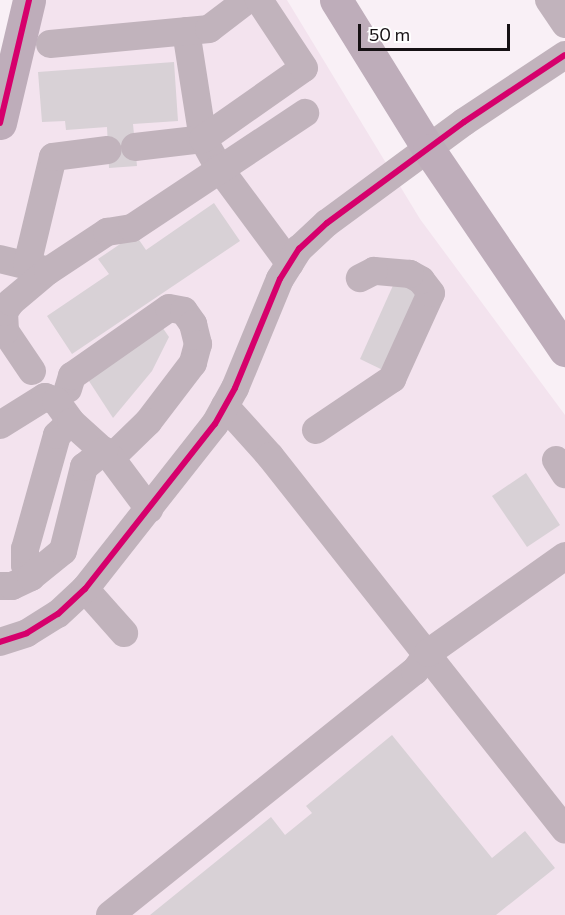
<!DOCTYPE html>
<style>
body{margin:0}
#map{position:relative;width:565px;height:915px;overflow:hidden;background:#f9f0f6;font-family:Commissioner,sans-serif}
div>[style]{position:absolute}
.built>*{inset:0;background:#f3e3ee}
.building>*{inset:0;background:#d8d1d6}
.minor>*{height:28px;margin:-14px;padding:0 14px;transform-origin:14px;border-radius:14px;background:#c1b3bc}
.highway>*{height:33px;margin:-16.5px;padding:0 16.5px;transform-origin:16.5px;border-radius:16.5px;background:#beadba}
.cycleway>*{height:6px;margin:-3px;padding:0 3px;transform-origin:3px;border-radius:3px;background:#d6006c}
span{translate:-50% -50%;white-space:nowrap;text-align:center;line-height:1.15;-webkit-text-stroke:4.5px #fff;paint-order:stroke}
.scale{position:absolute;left:358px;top:24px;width:152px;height:27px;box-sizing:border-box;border:3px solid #161114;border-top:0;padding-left:8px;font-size:18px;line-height:21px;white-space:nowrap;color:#161114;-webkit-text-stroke:4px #fff;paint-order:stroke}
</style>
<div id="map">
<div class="built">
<i style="clip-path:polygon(32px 0,287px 0,420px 219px,565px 415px,565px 915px,0 915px,0 138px)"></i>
</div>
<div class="building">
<i style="clip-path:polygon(174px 62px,178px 121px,133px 124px,137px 166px,109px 168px,107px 127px,66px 130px,65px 121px,42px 122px,38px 72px)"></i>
<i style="clip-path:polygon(214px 203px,240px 241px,72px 354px,47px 316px,109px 274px,98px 259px,135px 234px,146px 250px)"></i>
<i style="clip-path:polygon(395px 281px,426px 295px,391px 374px,360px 359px)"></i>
<i style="clip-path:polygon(160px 324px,169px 337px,152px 371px,113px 418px,85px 375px)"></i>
<i style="clip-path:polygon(526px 473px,560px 525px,527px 547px,492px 496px)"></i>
<i style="clip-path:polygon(392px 735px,492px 858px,525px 831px,555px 868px,496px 915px,150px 915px,271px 817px,285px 835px,312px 813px,306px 806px)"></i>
</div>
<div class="minor">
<i style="left:549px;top:0;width:29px;rotate:56deg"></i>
<i style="left:186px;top:31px;width:109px;rotate:81.1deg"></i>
<i style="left:203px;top:139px;width:33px;rotate:61deg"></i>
<i style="left:219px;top:168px;width:119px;rotate:53.5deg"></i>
<i style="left:50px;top:44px;width:160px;rotate:-5.4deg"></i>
<i style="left:209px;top:29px;width:48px;rotate:-37.3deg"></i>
<i style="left:135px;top:147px;width:68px;rotate:-6.7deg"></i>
<i style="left:203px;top:139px;width:123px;rotate:-35.1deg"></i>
<i style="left:304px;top:68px;width:82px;rotate:-123.5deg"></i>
<i style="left:0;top:259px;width:46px;rotate:13.7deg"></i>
<i style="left:27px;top:265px;width:111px;rotate:-76.5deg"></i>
<i style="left:53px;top:157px;width:55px;rotate:-7.3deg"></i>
<i style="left:32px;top:371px;width:48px;rotate:-124deg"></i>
<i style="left:5px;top:331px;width:19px;rotate:-93deg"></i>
<i style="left:4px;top:312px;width:12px;rotate:-55deg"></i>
<i style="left:11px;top:302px;width:48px;rotate:-40deg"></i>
<i style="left:48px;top:271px;width:71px;rotate:-33.5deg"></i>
<i style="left:107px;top:232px;width:25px;rotate:-9deg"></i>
<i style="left:132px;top:228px;width:208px;rotate:-33.6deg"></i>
<i style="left:68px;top:389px;width:14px;rotate:-73deg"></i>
<i style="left:72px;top:376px;width:118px;rotate:-35deg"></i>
<i style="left:169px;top:308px;width:15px;rotate:11deg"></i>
<i style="left:184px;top:311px;width:16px;rotate:55deg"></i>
<i style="left:193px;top:324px;width:21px;rotate:76deg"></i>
<i style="left:198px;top:344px;width:20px;rotate:105deg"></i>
<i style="left:193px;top:363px;width:74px;rotate:127.3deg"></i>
<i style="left:148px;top:422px;width:52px;rotate:135.8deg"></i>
<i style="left:225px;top:406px;width:67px;rotate:48deg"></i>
<i style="left:270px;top:456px;width:476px;rotate:51.7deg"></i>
<i style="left:0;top:425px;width:53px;rotate:-31.9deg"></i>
<i style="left:45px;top:397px;width:12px;rotate:20deg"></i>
<i style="left:56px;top:401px;width:26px;rotate:54deg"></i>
<i style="left:316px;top:430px;width:92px;rotate:-33.9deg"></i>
<i style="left:392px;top:379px;width:94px;rotate:-65.6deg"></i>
<i style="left:431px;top:293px;width:16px;rotate:-128deg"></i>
<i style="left:421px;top:280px;width:13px;rotate:-151deg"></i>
<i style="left:410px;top:274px;width:36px;rotate:-175deg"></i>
<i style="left:374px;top:271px;width:16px;rotate:153deg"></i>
<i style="left:556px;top:460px;width:17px;rotate:57deg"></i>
<i style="left:31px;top:577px;width:13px;rotate:-117deg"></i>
<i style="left:25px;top:565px;width:16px;rotate:-90deg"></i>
<i style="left:25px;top:549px;width:118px;rotate:-74.3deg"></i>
<i style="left:57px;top:435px;width:19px;rotate:-43deg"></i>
<i style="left:71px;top:422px;width:54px;rotate:42deg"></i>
<i style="left:111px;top:458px;width:64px;rotate:53.3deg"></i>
<i style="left:0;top:586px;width:12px"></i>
<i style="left:12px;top:586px;width:21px;rotate:-25deg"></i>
<i style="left:31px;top:577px;width:41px;rotate:-39.1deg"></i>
<i style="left:63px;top:551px;width:87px;rotate:-76deg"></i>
<i style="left:84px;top:467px;width:26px;rotate:-39deg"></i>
<i style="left:85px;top:589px;width:59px;rotate:48.4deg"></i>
<i style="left:0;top:642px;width:28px;rotate:-18deg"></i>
<i style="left:27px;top:633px;width:36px;rotate:-32deg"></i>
<i style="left:58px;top:614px;width:37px;rotate:-43deg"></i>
<i style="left:85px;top:589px;width:210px;rotate:-51.8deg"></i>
<i style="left:215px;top:424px;width:41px;rotate:-60.9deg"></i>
<i style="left:235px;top:388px;width:118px;rotate:-67.6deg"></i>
<i style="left:280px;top:279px;width:36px;rotate:-58deg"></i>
<i style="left:299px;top:249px;width:38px;rotate:-43deg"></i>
<i style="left:327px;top:223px;width:170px;rotate:-36.4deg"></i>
<i style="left:464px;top:122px;width:121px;rotate:-33.6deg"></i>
<i style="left:110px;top:915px;width:391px;rotate:-38.7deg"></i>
<i style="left:415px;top:671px;width:22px;rotate:-54deg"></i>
<i style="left:428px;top:653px;width:168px;rotate:-35.3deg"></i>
</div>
<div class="highway">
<i style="left:336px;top:0;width:176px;rotate:58.2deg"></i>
<i style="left:429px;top:150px;width:242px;rotate:55.8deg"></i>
<i style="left:0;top:123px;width:126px;rotate:-76.7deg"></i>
</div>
<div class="cycleway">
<i style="left:0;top:123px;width:126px;rotate:-76.7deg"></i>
<i style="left:0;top:642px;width:28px;rotate:-18deg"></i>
<i style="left:27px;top:633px;width:36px;rotate:-32deg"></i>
<i style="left:58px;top:614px;width:37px;rotate:-43deg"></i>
<i style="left:85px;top:589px;width:210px;rotate:-51.8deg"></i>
<i style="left:215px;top:424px;width:41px;rotate:-60.9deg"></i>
<i style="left:235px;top:388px;width:118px;rotate:-67.6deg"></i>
<i style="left:280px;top:279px;width:36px;rotate:-58deg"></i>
<i style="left:299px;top:249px;width:38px;rotate:-43deg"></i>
<i style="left:327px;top:223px;width:170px;rotate:-36.4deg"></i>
<i style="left:464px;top:122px;width:121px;rotate:-33.6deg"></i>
</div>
<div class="scale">50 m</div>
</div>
